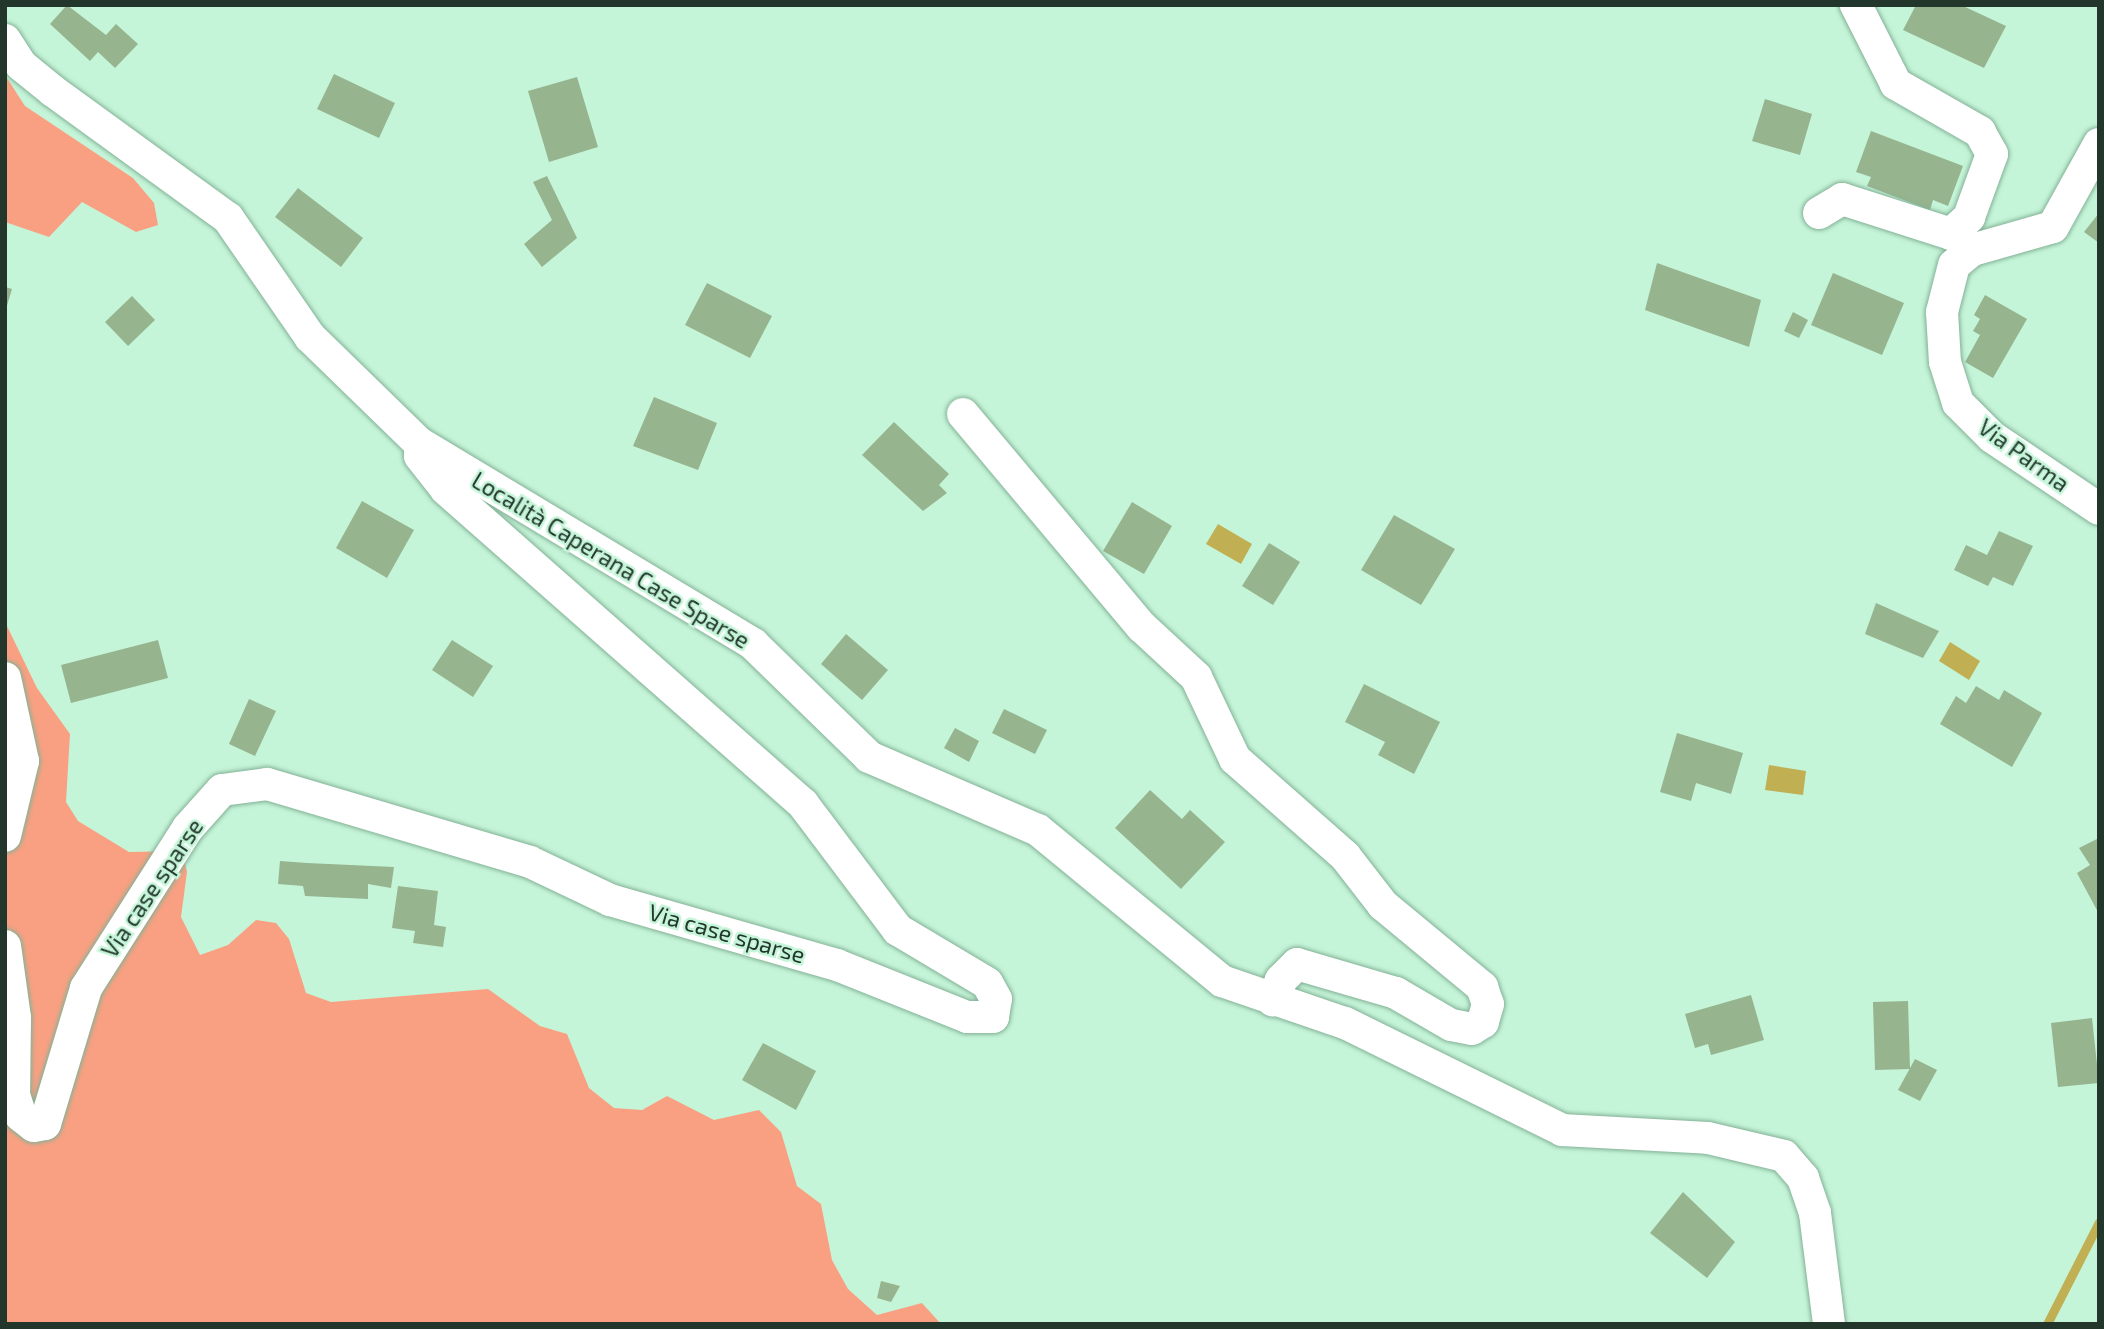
<!DOCTYPE html>
<meta charset="utf-8">
<style>
body{margin:0}
#map{position:relative;width:2104px;height:1329px;overflow:hidden;background:#c5f5d9;font-family:"Exo 2",sans-serif}
div>[style]{position:absolute}
.forest>*{inset:0;background:#f9a082}
.water>*{inset:0;background:#c0b053}
.stream>*{height:9px;margin:-4.5px;padding:0 4.5px;transform-origin:4.5px;border-radius:4.5px;background:#c0b053}
.building>*{inset:0;background:#96b48e}
.roads{filter:drop-shadow(0 0 2px #83b196) drop-shadow(0 0 2px #83b196)}
.minor>*{height:32px;margin:-16px;padding:0 16px;transform-origin:16px;border-radius:16px;background:#fff}
span{translate:-50% -50%;white-space:nowrap;text-align:center;line-height:1.15;-webkit-text-stroke:5px #c5f5d9;paint-order:stroke}
.street-label{font-size:23px;color:#23362b}
.frame{position:absolute;inset:0;border:7px solid #23362b;pointer-events:none}
</style>
<div id="map">
<div class="forest">
<i style="clip-path:polygon(5px 75px,25px 106px,133px 178px,154px 203px,158px 225px,136px 232px,82px 202px,49px 237px,5px 222px)"></i>
<i style="clip-path:polygon(5px 622px,37px 688px,70px 734px,66px 802px,78px 821px,129px 852px,182px 851px,187px 872px,181px 917px,200px 955px,228px 945px,256px 920px,276px 923px,289px 939px,306px 993px,331px 1002px,488px 989px,540px 1026px,567px 1034px,589px 1088px,614px 1108px,642px 1110px,667px 1096px,714px 1120px,759px 1110px,781px 1132px,797px 1186px,821px 1204px,832px 1260px,848px 1289px,877px 1315px,922px 1303px,941px 1324px,5px 1324px)"></i>
</div>
<div class="water">
<i style="clip-path:polygon(1218px 524px,1252px 544px,1241px 564px,1206px 544px)"></i>
<i style="clip-path:polygon(1950px 642px,1980px 661px,1969px 680px,1939px 661px)"></i>
<i style="clip-path:polygon(1769px 765px,1806px 771px,1803px 795px,1765px 790px)"></i>
</div>
<div class="stream">
<i style="left:2047px;top:1324px;width:114px;rotate:-63deg"></i>
</div>
<div class="building">
<i style="clip-path:polygon(67px 5px,106px 35px,116px 24px,138px 44px,115px 68px,98px 52px,90px 61px,50px 24px)"></i>
<i style="clip-path:polygon(1916px 5px,1961px 5px,2006px 26px,1984px 68px,1903px 30px)"></i>
<i style="clip-path:polygon(334px 74px,395px 103px,379px 138px,317px 109px)"></i>
<i style="clip-path:polygon(577px 77px,598px 147px,549px 162px,528px 91px)"></i>
<i style="clip-path:polygon(1765px 99px,1812px 114px,1800px 155px,1752px 141px)"></i>
<i style="clip-path:polygon(1871px 131px,1963px 166px,1948px 206px,1933px 200px,1930px 210px,1867px 186px,1871px 177px,1856px 172px)"></i>
<i style="clip-path:polygon(547px 176px,577px 238px,542px 267px,524px 244px,552px 220px,533px 182px)"></i>
<i style="clip-path:polygon(298px 188px,363px 238px,341px 267px,275px 217px)"></i>
<i style="clip-path:polygon(2099px 213px,2099px 243px,2084px 232px)"></i>
<i style="clip-path:polygon(1657px 263px,1761px 300px,1749px 347px,1645px 310px)"></i>
<i style="clip-path:polygon(1833px 273px,1904px 303px,1882px 355px,1811px 325px)"></i>
<i style="clip-path:polygon(707px 283px,772px 316px,750px 358px,685px 325px)"></i>
<i style="clip-path:polygon(5px 287px,12px 289px,6px 309px,5px 309px)"></i>
<i style="clip-path:polygon(1985px 295px,2027px 319px,1993px 378px,1965px 362px,1980px 335px,1973px 331px,1980px 319px,1974px 315px)"></i>
<i style="clip-path:polygon(132px 296px,155px 320px,128px 346px,105px 322px)"></i>
<i style="clip-path:polygon(1793px 312px,1808px 320px,1799px 338px,1784px 331px)"></i>
<i style="clip-path:polygon(654px 397px,717px 423px,698px 470px,633px 446px)"></i>
<i style="clip-path:polygon(894px 422px,949px 474px,939px 485px,947px 493px,923px 511px,862px 455px)"></i>
<i style="clip-path:polygon(362px 501px,414px 530px,387px 578px,336px 548px)"></i>
<i style="clip-path:polygon(1132px 502px,1172px 526px,1144px 574px,1103px 551px)"></i>
<i style="clip-path:polygon(1394px 515px,1455px 549px,1421px 605px,1361px 570px)"></i>
<i style="clip-path:polygon(1999px 531px,2033px 546px,2013px 586px,1993px 577px,1988px 586px,1954px 570px,1966px 545px,1987px 555px)"></i>
<i style="clip-path:polygon(1269px 543px,1300px 562px,1273px 605px,1242px 586px)"></i>
<i style="clip-path:polygon(1876px 603px,1939px 631px,1923px 658px,1865px 634px)"></i>
<i style="clip-path:polygon(846px 634px,888px 670px,862px 700px,821px 664px)"></i>
<i style="clip-path:polygon(158px 640px,168px 678px,71px 703px,61px 665px)"></i>
<i style="clip-path:polygon(452px 640px,493px 666px,473px 697px,432px 670px)"></i>
<i style="clip-path:polygon(1364px 684px,1440px 722px,1414px 774px,1378px 755px,1385px 742px,1345px 722px)"></i>
<i style="clip-path:polygon(1976px 686px,1999px 700px,2004px 690px,2042px 713px,2012px 767px,1940px 724px,1956px 696px,1966px 703px)"></i>
<i style="clip-path:polygon(249px 699px,276px 711px,255px 756px,229px 744px)"></i>
<i style="clip-path:polygon(1004px 709px,1047px 730px,1035px 754px,992px 733px)"></i>
<i style="clip-path:polygon(955px 728px,979px 741px,969px 762px,944px 748px)"></i>
<i style="clip-path:polygon(1677px 733px,1743px 753px,1731px 794px,1696px 783px,1691px 801px,1660px 792px)"></i>
<i style="clip-path:polygon(1150px 790px,1182px 819px,1190px 810px,1225px 842px,1181px 889px,1115px 828px)"></i>
<i style="clip-path:polygon(2099px 838px,2099px 914px,2077px 873px,2090px 865px,2079px 848px)"></i>
<i style="clip-path:polygon(280px 861px,307px 863px,394px 867px,391px 888px,368px 884px,368px 899px,305px 896px,303px 886px,278px 884px)"></i>
<i style="clip-path:polygon(398px 886px,438px 891px,434px 925px,446px 927px,443px 947px,413px 943px,415px 931px,392px 928px)"></i>
<i style="clip-path:polygon(1751px 995px,1764px 1040px,1711px 1055px,1708px 1044px,1695px 1048px,1685px 1014px)"></i>
<i style="clip-path:polygon(1908px 1001px,1910px 1069px,1875px 1070px,1873px 1002px)"></i>
<i style="clip-path:polygon(2092px 1018px,2099px 1083px,2058px 1087px,2051px 1023px)"></i>
<i style="clip-path:polygon(763px 1043px,816px 1071px,796px 1110px,742px 1080px)"></i>
<i style="clip-path:polygon(1915px 1059px,1937px 1070px,1920px 1101px,1898px 1090px)"></i>
<i style="clip-path:polygon(1683px 1192px,1735px 1242px,1707px 1278px,1650px 1233px)"></i>
<i style="clip-path:polygon(881px 1281px,900px 1286px,891px 1302px,877px 1298px)"></i>
</div>
<div class="roads">
<div class="minor">
<i style="left:5px;top:40px;width:30px;rotate:57deg"></i>
<i style="left:21px;top:65px;width:41px;rotate:39.1deg"></i>
<i style="left:53px;top:91px;width:216px;rotate:36deg"></i>
<i style="left:228px;top:218px;width:145px;rotate:55.4deg"></i>
<i style="left:310px;top:337px;width:152px;rotate:44.2deg"></i>
<i style="left:419px;top:443px;width:390px;rotate:31deg"></i>
<i style="left:753px;top:644px;width:162px;rotate:44.2deg"></i>
<i style="left:869px;top:757px;width:184px;rotate:23.4deg"></i>
<i style="left:1038px;top:830px;width:238px;rotate:39.4deg"></i>
<i style="left:1222px;top:981px;width:130px;rotate:18.9deg"></i>
<i style="left:1345px;top:1023px;width:242px;rotate:26.2deg"></i>
<i style="left:1562px;top:1130px;width:146px;rotate:3.1deg"></i>
<i style="left:1708px;top:1138px;width:78px;rotate:13.3deg"></i>
<i style="left:1784px;top:1156px;width:29px;rotate:49deg"></i>
<i style="left:1803px;top:1178px;width:37px;rotate:71deg"></i>
<i style="left:1815px;top:1213px;width:112px;rotate:82.8deg"></i>
<i style="left:2099px;top:144px;width:95px;rotate:119deg"></i>
<i style="left:2053px;top:227px;width:84px;rotate:164.1deg"></i>
<i style="left:1972px;top:250px;width:23px;rotate:140deg"></i>
<i style="left:1954px;top:265px;width:49px;rotate:104.3deg"></i>
<i style="left:1942px;top:312px;width:50px;rotate:86.6deg"></i>
<i style="left:1945px;top:362px;width:43px;rotate:72.4deg"></i>
<i style="left:1958px;top:403px;width:48px;rotate:45deg"></i>
<i style="left:1992px;top:437px;width:129px;rotate:33.9deg"></i>
<i style="left:1819px;top:213px;width:27px;rotate:-31deg"></i>
<i style="left:1842px;top:199px;width:114px;rotate:17.8deg"></i>
<i style="left:1951px;top:234px;width:25px;rotate:-43deg"></i>
<i style="left:1969px;top:217px;width:67px;rotate:-69.9deg"></i>
<i style="left:1992px;top:154px;width:25px;rotate:-119deg"></i>
<i style="left:1980px;top:132px;width:97px;rotate:-150.3deg"></i>
<i style="left:1896px;top:84px;width:89px;rotate:-116.9deg"></i>
<i style="left:963px;top:414px;width:278px;rotate:50deg"></i>
<i style="left:1142px;top:627px;width:74px;rotate:42.8deg"></i>
<i style="left:1196px;top:677px;width:91px;rotate:64.6deg"></i>
<i style="left:1235px;top:759px;width:147px;rotate:41.4deg"></i>
<i style="left:1345px;top:856px;width:62px;rotate:52.2deg"></i>
<i style="left:1383px;top:905px;width:129px;rotate:39.6deg"></i>
<i style="left:1482px;top:987px;width:18px;rotate:71deg"></i>
<i style="left:1488px;top:1004px;width:19px;rotate:106deg"></i>
<i style="left:1483px;top:1022px;width:13px;rotate:148deg"></i>
<i style="left:1472px;top:1029px;width:21px;rotate:-169deg"></i>
<i style="left:1451px;top:1025px;width:64px;rotate:-149.8deg"></i>
<i style="left:1396px;top:993px;width:103px;rotate:-163.7deg"></i>
<i style="left:1297px;top:964px;width:23px;rotate:135deg"></i>
<i style="left:1281px;top:980px;width:22px;rotate:112deg"></i>
<i style="left:5px;top:678px;width:85px;rotate:77.8deg"></i>
<i style="left:23px;top:761px;width:77px;rotate:103.5deg"></i>
<i style="left:5px;top:946px;width:73px;rotate:82.1deg"></i>
<i style="left:15px;top:1018px;width:77px;rotate:90.7deg"></i>
<i style="left:14px;top:1095px;width:22px;rotate:72deg"></i>
<i style="left:21px;top:1116px;width:16px;rotate:38deg"></i>
<i style="left:34px;top:1126px;width:11px;rotate:-10deg"></i>
<i style="left:45px;top:1124px;width:142px;rotate:-73.2deg"></i>
<i style="left:86px;top:988px;width:190px;rotate:-57.5deg"></i>
<i style="left:188px;top:828px;width:51px;rotate:-48.2deg"></i>
<i style="left:222px;top:790px;width:45px;rotate:-7.6deg"></i>
<i style="left:267px;top:784px;width:274px;rotate:16.5deg"></i>
<i style="left:530px;top:862px;width:89px;rotate:25.4deg"></i>
<i style="left:610px;top:900px;width:236px;rotate:16deg"></i>
<i style="left:837px;top:965px;width:140px;rotate:21.8deg"></i>
<i style="left:967px;top:1017px;width:26px"></i>
<i style="left:993px;top:1017px;width:18px;rotate:-81deg"></i>
<i style="left:996px;top:999px;width:18px;rotate:-119deg"></i>
<i style="left:987px;top:983px;width:104px;rotate:-149.2deg"></i>
<i style="left:898px;top:930px;width:158px;rotate:-127deg"></i>
<i style="left:803px;top:804px;width:476px;rotate:-138.6deg"></i>
<i style="left:446px;top:489px;width:42px;rotate:-128.2deg"></i>
<i style="left:420px;top:456px;width:12px;rotate:-90deg"></i>
</div>
</div>
<div class="street-label">
<span style="left:2024px;top:455px;rotate:36deg">Via Parma</span>
<span style="left:611px;top:560px;rotate:31deg">Località Caperana Case Sparse</span>
<span style="left:152px;top:888px;rotate:-56deg">Via case sparse</span>
<span style="left:727px;top:933px;rotate:16deg">Via case sparse</span>
</div>
<div class="frame"></div>
</div>
